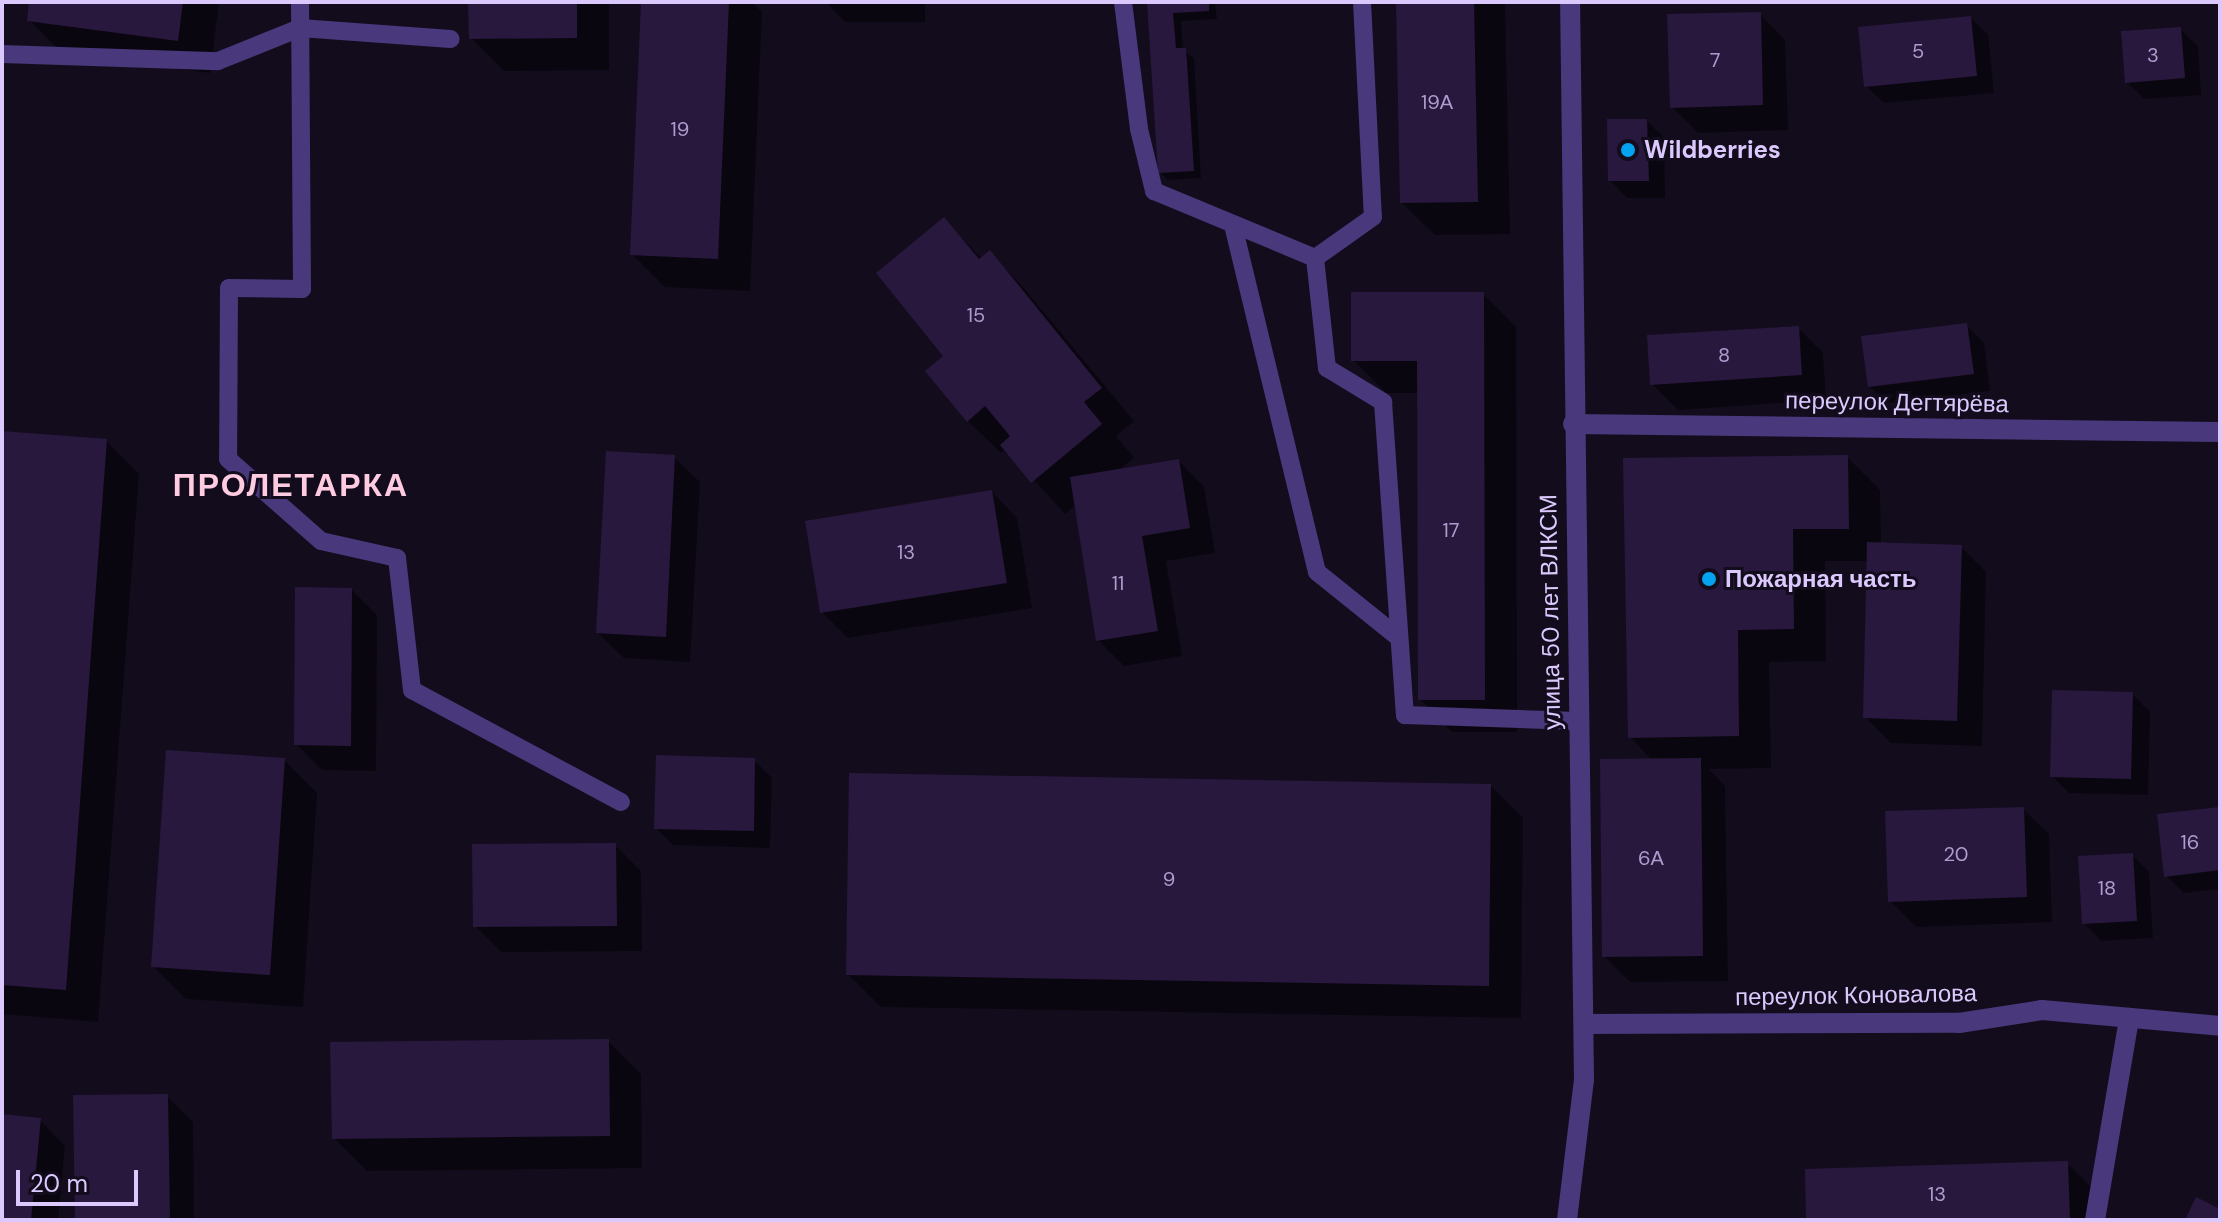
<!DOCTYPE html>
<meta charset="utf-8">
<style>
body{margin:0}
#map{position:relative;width:2222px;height:1222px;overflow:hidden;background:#130c1d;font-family:"DM Sans",sans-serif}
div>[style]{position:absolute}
.shadow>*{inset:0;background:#0007}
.building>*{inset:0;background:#28183e}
.service>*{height:18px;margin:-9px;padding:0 9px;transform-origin:9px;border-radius:9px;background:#49387c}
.minor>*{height:20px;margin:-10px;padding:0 10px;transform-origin:10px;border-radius:10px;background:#49387c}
.dots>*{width:22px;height:22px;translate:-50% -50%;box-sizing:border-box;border:4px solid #130c1d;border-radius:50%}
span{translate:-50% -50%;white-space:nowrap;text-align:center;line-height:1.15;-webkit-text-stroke:6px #130c1d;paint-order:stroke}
.number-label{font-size:20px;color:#ae9dce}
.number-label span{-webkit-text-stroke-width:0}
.poi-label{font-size:24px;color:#dbc9fe;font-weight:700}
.left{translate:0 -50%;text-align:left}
.street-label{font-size:24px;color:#dbc9fe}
.district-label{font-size:32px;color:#fecbe0;font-weight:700;letter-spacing:2px}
.frame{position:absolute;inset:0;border:4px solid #dbc9fe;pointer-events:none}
.scale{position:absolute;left:16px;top:1170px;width:122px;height:36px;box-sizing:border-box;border:4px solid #dbc9fe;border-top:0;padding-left:10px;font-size:24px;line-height:28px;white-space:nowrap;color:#dbc9fe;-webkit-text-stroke:6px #130c1d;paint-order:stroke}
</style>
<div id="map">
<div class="shadow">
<i style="clip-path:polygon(31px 2px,219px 2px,210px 73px,62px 53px,29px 20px)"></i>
<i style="clip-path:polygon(471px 2px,609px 2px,609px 70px,504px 71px,471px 38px)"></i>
<i style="clip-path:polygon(643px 2px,752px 2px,762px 12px,750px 291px,665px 287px,632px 254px)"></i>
<i style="clip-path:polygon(826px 2px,925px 2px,925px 22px,845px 22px)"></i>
<i style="clip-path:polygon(1149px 2px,1215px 2px,1217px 19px,1181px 21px,1183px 50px,1194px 58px,1201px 178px,1168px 180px,1160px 172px)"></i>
<i style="clip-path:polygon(1398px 2px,1505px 2px,1510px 234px,1435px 235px,1402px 203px)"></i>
<i style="clip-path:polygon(1760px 14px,1785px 40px,1788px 130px,1698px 133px,1672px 107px)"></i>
<i style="clip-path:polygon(1971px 18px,1988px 35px,1994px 93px,1884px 103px,1866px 86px)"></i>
<i style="clip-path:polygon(2180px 29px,2198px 46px,2201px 95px,2144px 99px,2127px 82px)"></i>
<i style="clip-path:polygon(1647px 121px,1664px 138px,1665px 198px,1627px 198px,1610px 180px)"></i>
<i style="clip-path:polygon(944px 220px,982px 259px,990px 253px,1022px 286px,1134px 421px,1116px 436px,1134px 458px,1117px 471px,1179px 461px,1204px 487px,1215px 553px,1166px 561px,1182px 656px,1124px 666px,1098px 640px,1076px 505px,1065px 514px,1006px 449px,1001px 453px,968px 421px,946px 356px)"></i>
<i style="clip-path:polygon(1483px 294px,1516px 327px,1517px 732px,1452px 732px,1420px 699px,1419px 393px,1386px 393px,1353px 360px)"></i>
<i style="clip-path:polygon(1966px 325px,1984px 343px,1990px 391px,1887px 403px,1869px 386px)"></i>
<i style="clip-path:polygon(1798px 328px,1823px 353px,1826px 400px,1678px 410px,1652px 384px)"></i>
<i style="clip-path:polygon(2px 433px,106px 441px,139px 474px,98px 1022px,2px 1014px)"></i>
<i style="clip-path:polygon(674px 457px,700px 482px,690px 662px,624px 658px,598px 633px)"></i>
<i style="clip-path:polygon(1847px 457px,1880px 490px,1881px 544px,1961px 547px,1986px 572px,1982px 746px,1891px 743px,1865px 717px,1869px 561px,1825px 561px,1826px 661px,1769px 662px,1771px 768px,1709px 769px,1725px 786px,1728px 981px,1630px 982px,1604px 956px,1653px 761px,1630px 737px)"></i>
<i style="clip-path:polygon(992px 492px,1017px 518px,1032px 608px,848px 638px,822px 612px)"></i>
<i style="clip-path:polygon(352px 590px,377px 615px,376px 771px,322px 770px,296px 744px)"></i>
<i style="clip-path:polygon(2132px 694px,2150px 712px,2148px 795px,2069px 793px,2052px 776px)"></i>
<i style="clip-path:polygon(284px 760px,317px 793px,303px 1007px,186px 999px,153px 966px)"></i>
<i style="clip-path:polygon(754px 760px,772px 778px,770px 848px,673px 845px,656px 828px)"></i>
<i style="clip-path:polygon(1491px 786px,1523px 818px,1521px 1018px,881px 1007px,848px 974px)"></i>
<i style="clip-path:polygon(2023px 809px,2049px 834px,2052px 922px,1916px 927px,1890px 901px)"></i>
<i style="clip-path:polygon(2220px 809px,2220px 889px,2184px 893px,2166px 876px)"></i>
<i style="clip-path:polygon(615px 845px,641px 871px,642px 951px,501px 952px,475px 926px)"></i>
<i style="clip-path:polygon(2132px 855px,2149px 872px,2153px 938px,2101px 941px,2084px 923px)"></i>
<i style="clip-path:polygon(608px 1041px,641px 1074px,642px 1168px,367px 1171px,334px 1138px)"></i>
<i style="clip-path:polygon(167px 1096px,193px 1122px,194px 1220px,77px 1220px)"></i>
<i style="clip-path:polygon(2px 1116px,40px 1120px,65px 1146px,58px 1220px,2px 1220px)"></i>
<i style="clip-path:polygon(2067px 1163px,2093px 1189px,2094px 1220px,1808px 1220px)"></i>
</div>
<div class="building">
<i style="clip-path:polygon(29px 2px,183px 2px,178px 41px,27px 21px)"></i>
<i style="clip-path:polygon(468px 2px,577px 2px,577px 38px,469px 39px)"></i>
<i style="clip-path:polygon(641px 2px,729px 2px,718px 259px,630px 255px)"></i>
<i style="clip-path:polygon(1147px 2px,1209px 2px,1209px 11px,1173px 13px,1176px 48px,1186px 48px,1194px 171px,1158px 173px)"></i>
<i style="clip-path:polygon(1396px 2px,1474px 2px,1478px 202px,1400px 203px)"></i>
<i style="clip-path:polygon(1761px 12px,1763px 105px,1670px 108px,1667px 14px)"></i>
<i style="clip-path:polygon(1971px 16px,1977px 76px,1864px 87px,1858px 27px)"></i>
<i style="clip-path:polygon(2181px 27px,2185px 78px,2125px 83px,2121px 31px)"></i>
<i style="clip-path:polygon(1607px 119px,1647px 119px,1649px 181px,1608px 181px)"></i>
<i style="clip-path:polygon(944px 217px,979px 259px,990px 250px,1102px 388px,1084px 402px,1102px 424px,1031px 483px,1000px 445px,1010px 436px,985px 406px,967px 422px,925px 371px,943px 356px,876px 273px)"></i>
<i style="clip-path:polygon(1351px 292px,1484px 292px,1485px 700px,1418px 700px,1417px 361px,1351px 361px)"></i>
<i style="clip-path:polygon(1967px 323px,1974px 374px,1868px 387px,1861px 336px)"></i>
<i style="clip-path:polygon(1799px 326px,1802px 375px,1650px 385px,1647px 335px)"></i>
<i style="clip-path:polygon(2px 431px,107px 439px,66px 990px,2px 985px)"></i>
<i style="clip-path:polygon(606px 451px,675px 455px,666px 637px,596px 633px)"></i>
<i style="clip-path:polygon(1848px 455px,1849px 529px,1793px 529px,1794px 629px,1738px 630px,1739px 736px,1628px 738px,1623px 458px)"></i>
<i style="clip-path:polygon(1179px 459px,1190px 528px,1142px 536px,1158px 631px,1096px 641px,1070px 477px)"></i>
<i style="clip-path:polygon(992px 490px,1007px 583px,820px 613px,805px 521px)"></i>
<i style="clip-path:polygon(1867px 542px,1962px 545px,1957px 721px,1863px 718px)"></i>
<i style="clip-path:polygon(295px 587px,352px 588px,351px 746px,294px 745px)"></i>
<i style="clip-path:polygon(2052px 690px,2133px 692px,2131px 779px,2050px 777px)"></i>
<i style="clip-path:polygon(166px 750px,285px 758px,270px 975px,151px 967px)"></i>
<i style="clip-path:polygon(656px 755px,755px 758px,754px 831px,654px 829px)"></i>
<i style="clip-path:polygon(1701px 758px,1703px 956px,1602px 957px,1600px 759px)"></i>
<i style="clip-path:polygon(849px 773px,1491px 784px,1489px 986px,846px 975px)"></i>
<i style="clip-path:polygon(2024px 807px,2027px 897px,1888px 902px,1885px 811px)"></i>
<i style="clip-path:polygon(2220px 807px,2220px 870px,2164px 877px,2157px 814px)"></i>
<i style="clip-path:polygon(616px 843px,617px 926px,473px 927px,472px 844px)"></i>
<i style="clip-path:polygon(2133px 853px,2137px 921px,2082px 924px,2078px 856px)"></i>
<i style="clip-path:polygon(609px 1039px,610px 1136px,332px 1139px,330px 1042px)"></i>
<i style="clip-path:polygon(168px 1094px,170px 1220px,75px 1220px,73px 1095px)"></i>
<i style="clip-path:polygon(2px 1114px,41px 1118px,31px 1220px,2px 1220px)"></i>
<i style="clip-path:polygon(2068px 1161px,2070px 1220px,1806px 1220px,1805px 1169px)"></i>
<i style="clip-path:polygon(2196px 1197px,2220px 1209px,2220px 1220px,2185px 1220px)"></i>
</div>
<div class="service">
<i style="left:300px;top:2px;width:287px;rotate:89.6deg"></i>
<i style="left:302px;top:289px;width:73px;rotate:-179.2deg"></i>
<i style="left:229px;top:288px;width:171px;rotate:90.3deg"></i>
<i style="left:228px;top:459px;width:124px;rotate:41.4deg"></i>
<i style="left:321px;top:541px;width:78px;rotate:12.6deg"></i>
<i style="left:397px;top:558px;width:133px;rotate:83.5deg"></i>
<i style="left:412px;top:690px;width:237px;rotate:28.2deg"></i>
<i style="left:1123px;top:2px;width:128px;rotate:82.8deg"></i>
<i style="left:1139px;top:129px;width:64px;rotate:76.4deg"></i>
<i style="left:1154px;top:191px;width:174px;rotate:22.6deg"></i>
<i style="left:1362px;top:2px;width:215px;rotate:87.1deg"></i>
<i style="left:1373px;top:217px;width:71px;rotate:144.7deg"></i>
<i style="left:1315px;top:258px;width:111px;rotate:83.8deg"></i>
<i style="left:1327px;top:368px;width:66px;rotate:31.3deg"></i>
<i style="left:1383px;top:402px;width:314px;rotate:86deg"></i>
<i style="left:1405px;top:715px;width:173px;rotate:2deg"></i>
<i style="left:2px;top:54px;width:216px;rotate:1.9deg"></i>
<i style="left:218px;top:61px;width:88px;rotate:-21.9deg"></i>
<i style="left:300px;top:28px;width:151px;rotate:4.2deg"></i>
<i style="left:1233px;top:225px;width:357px;rotate:76.4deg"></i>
<i style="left:1317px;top:572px;width:105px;rotate:38.8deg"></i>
</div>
<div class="minor">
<i style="left:1573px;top:424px;width:647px;rotate:0.71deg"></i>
<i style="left:1584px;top:1024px;width:375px;rotate:-0.2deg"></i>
<i style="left:1959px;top:1023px;width:84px;rotate:-8.9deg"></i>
<i style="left:2042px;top:1010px;width:179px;rotate:5.1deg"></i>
<i style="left:1567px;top:1220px;width:141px;rotate:-83.1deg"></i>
<i style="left:1584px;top:1080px;width:1078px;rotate:-90.74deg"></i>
<i style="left:2095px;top:1220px;width:205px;rotate:-80.4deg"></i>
</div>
<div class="dots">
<i style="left:1628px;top:150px;background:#04a3ef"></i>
<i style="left:1709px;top:579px;background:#04a3ef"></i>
</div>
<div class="number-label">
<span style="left:1918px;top:51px">5</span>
<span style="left:2153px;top:55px">3</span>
<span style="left:1715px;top:60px">7</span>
<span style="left:1437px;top:102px">19А</span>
<span style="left:680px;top:129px">19</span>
<span style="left:976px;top:315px">15</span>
<span style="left:1724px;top:355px">8</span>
<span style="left:1451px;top:530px">17</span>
<span style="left:906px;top:552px">13</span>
<span style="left:1118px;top:583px">11</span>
<span style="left:2190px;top:842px">16</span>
<span style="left:1956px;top:854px">20</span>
<span style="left:1651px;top:858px">6А</span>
<span style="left:1169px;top:879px">9</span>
<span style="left:2107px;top:888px">18</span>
<span style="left:1937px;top:1194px">13</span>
</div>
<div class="poi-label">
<span class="left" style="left:1644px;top:150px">Wildberries</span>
<span class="left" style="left:1725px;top:579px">Пожарная часть</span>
</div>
<div class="street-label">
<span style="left:1897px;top:402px;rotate:1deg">переулок Дегтярёва</span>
<span style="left:1550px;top:612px;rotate:-91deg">улица 50 лет ВЛКСМ</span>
<span style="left:1856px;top:995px;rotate:-1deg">переулок Коновалова</span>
</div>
<div class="district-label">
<span style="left:291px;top:485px">ПРОЛЕТАРКА</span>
</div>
<div class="frame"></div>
<div class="scale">20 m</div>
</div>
